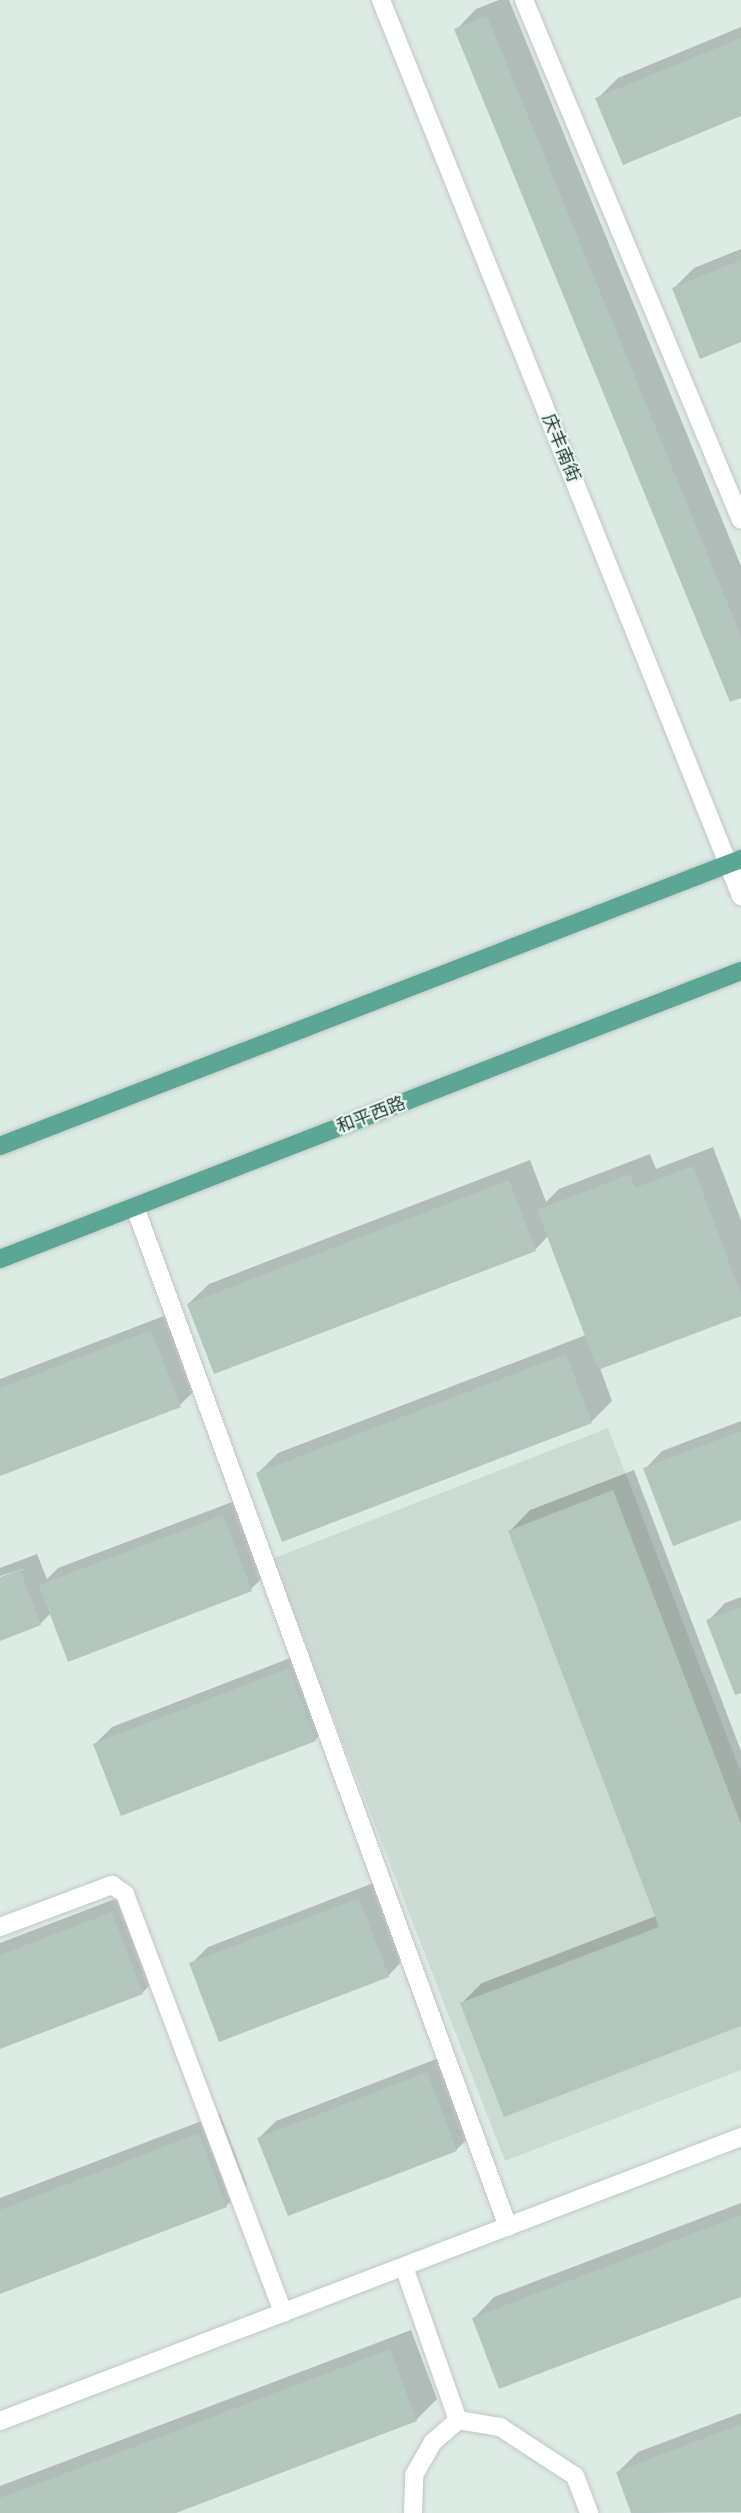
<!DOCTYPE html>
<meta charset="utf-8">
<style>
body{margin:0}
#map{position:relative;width:741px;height:2513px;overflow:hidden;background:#ddebe5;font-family:Figtree,"Noto Sans SC",sans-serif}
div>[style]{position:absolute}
.built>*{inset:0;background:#cbdbd4}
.shadow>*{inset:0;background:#0003}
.building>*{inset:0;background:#b2c6be}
.roads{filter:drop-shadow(0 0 2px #c0c8c6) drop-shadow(0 0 2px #c0c8c6)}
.minor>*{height:18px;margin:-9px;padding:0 9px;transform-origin:9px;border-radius:9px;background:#fff}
.major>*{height:18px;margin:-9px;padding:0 9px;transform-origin:9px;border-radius:9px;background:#5ba694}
span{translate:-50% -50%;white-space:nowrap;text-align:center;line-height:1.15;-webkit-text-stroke:4.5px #edf7f2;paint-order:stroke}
.street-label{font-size:18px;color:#1d3c34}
</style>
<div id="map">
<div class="built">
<i style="clip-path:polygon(608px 1428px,741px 1773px,741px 2070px,505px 2161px,272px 1559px)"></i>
</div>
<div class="shadow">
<i style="clip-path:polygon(499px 0,509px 0,741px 566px,741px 696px,456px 30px,476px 9px)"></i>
<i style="clip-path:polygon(741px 27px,741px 114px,597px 99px,618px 78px)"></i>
<i style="clip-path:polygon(741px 249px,741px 341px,673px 289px,694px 268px)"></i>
<i style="clip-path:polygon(713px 1147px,741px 1220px,741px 1314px,600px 1368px,612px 1401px,591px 1422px,257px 1474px,278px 1453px,586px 1335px,548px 1236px,536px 1249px,215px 1372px,188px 1304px,209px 1284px,530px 1160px,546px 1202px,559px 1189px,650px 1154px,656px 1169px)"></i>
<i style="clip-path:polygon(169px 1314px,197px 1388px,180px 1405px,0 1474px,0 1379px)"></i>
<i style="clip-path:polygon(741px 1421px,741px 1518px,645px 1469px,662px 1451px)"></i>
<i style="clip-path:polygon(634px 1470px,741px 1751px,741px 2024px,462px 2003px,482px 1983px,656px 1916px,510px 1531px,530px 1510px)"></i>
<i style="clip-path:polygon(240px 1499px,268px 1572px,251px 1589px,51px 1613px,40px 1624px,0 1639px,0 1579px,27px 1568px,0 1576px,0 1568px,37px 1554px,47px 1579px,58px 1568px)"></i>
<i style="clip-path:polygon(741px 1597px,741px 1692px,708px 1621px,725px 1603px)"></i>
<i style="clip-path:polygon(306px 1652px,332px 1722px,315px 1740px,95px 1744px,112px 1727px)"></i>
<i style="clip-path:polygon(376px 1882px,405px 1958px,388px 1976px,191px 1964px,208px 1947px)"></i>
<i style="clip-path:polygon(133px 1892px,163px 1972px,142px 1993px,0 2048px,0 1943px)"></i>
<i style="clip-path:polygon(444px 2056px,474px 2133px,456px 2150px,259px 2138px,276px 2121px)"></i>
<i style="clip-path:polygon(220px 2114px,247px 2185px,226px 2206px,0 2292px,0 2198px)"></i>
<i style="clip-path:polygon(741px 2203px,741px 2295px,474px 2318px,494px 2297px)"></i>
<i style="clip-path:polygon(411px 2330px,437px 2399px,417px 2419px,171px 2513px,0 2513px,0 2486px)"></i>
<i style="clip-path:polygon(741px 2413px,741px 2510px,633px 2513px,617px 2473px,638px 2452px)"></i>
</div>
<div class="building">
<i style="clip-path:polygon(487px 16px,741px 636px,741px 698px,730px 702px,454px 29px)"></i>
<i style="clip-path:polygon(741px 38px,741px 116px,623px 165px,595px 98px)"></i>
<i style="clip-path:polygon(741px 260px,741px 342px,700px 359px,672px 288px)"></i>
<i style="clip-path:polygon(693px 1166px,741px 1294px,741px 1316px,598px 1370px,537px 1210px,630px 1174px,635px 1188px)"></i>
<i style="clip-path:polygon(509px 1180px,536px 1251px,214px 1374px,187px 1304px)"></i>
<i style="clip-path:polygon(151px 1330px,181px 1407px,0 1476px,0 1388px)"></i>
<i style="clip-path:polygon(566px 1354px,592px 1423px,282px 1542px,256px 1473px)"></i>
<i style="clip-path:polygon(741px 1431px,741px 1520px,673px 1546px,643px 1468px)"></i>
<i style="clip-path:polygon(613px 1490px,741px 1824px,741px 2026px,504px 2117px,460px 2003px,659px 1927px,508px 1531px)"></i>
<i style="clip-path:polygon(223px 1515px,252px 1591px,68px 1662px,39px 1585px)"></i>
<i style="clip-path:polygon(20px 1570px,41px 1625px,0 1641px,0 1577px)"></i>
<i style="clip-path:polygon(741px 1607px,741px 1693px,735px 1695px,706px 1620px)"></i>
<i style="clip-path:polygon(289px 1668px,316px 1741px,121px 1816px,93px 1744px)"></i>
<i style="clip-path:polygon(359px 1898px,389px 1977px,219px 2042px,189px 1963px)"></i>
<i style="clip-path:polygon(112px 1912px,143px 1994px,0 2049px,0 1955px)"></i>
<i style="clip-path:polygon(427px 2072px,457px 2151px,288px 2216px,257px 2138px)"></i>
<i style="clip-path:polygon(199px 2133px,227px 2207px,0 2294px,0 2210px)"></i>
<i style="clip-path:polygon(741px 2215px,741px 2297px,499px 2389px,472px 2318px)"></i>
<i style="clip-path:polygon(390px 2349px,417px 2421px,176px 2513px,0 2513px,0 2498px)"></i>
<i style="clip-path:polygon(741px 2424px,741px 2512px,631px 2513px,616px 2472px)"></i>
</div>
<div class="roads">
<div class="minor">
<i style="left:381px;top:0;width:966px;rotate:68.11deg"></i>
<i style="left:524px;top:0;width:563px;rotate:67.35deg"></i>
<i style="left:135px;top:1207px;width:1086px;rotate:69.91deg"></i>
<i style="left:0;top:1927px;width:120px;rotate:-20.6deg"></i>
<i style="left:112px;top:1885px;width:16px;rotate:35deg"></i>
<i style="left:125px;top:1894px;width:448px;rotate:69.3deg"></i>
<i style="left:404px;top:2267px;width:162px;rotate:70.6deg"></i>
<i style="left:0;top:2421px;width:794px;rotate:-20.97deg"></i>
<i style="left:413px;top:2513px;width:38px;rotate:-88deg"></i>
<i style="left:414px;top:2475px;width:38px;rotate:-60deg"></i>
<i style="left:433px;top:2442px;width:33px;rotate:-41deg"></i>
<i style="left:458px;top:2420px;width:43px;rotate:9.5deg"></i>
<i style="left:500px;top:2427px;width:90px;rotate:33.2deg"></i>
<i style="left:575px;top:2476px;width:40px;rotate:69deg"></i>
</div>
<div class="major">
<i style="left:0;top:1146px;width:795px;rotate:-21.17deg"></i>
<i style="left:0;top:1259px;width:795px;rotate:-21.24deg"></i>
</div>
</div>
<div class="street-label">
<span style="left:561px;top:448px;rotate:68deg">庆丰南街</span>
<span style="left:371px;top:1115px;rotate:-21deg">和平西路</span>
</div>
</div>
